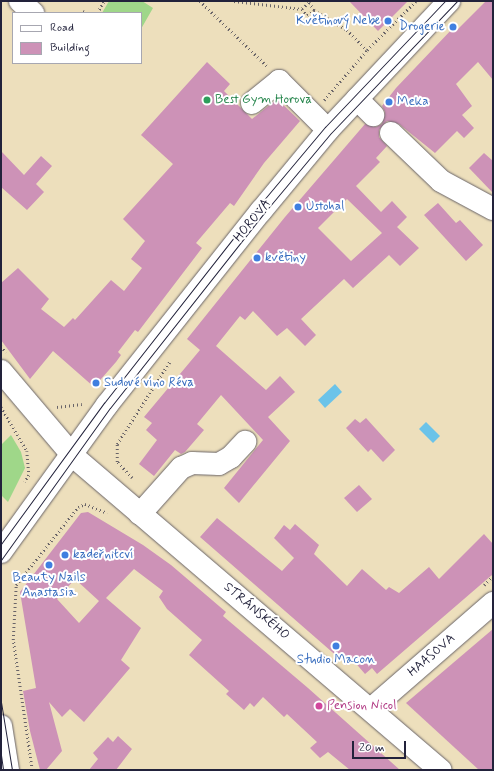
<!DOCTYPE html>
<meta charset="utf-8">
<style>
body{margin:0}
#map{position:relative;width:494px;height:771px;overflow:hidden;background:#eddfbc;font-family:Mynerve,sans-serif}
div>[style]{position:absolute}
.green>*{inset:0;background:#9fd789}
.water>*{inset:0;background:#6bc3e9}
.building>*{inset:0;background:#cd92b7}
.path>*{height:2.5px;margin-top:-1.25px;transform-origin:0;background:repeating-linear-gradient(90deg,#696468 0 1px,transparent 0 4px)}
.roads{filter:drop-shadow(0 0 1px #696468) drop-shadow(0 0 1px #696468)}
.minor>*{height:22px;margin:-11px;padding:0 11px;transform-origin:11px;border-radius:11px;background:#fff}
.tram>*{height:1px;margin:-0.5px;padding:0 0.5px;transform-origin:0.5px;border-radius:0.5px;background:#22223b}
.dots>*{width:11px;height:11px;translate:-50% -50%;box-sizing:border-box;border:2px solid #fff;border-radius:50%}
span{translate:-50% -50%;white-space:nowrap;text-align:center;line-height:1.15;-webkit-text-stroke:4px #fff;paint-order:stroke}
.shop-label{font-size:13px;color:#366cbe}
.right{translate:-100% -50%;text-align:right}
.left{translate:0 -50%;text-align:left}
.leisure-label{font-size:13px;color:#27864d}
.street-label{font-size:13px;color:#22223b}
.hotel-label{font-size:13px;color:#b23c85}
.frame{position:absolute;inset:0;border:2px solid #22223b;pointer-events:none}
.legend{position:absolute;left:12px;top:12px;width:130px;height:52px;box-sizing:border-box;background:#fff;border:1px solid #a7a7b1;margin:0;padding:5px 7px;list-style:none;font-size:12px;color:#22223b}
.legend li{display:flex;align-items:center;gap:8px;height:20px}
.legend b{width:20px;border:1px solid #a7a7b1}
.scale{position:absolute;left:352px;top:741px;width:54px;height:18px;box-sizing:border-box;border:2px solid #22223b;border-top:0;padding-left:5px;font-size:12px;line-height:14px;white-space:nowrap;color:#22223b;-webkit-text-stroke:3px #fff;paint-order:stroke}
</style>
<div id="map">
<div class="green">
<i style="clip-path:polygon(109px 1px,142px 1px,153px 8px,141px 29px,141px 13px,102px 13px)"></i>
<i style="clip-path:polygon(11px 435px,21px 452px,25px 468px,8px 502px,1px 495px,1px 445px)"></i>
</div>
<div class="water">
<i style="clip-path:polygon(335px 384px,342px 392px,325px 408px,318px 400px)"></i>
<i style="clip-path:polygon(426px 422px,440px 436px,433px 443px,419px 429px)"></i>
</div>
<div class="building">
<i style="clip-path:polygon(349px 1px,408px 1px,378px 31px)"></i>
<i style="clip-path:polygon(evenodd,486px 1px,493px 1px,493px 80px,478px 62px,456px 84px,472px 106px,462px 115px,474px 128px,464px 138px,457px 131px,435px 153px,399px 124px,387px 121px,379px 130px,379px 137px,387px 146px,376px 158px,380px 162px,356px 186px,381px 212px,392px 201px,407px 217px,397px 227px,419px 248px,400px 266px,389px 255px,353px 288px,344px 279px,301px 319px,316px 335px,305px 346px,287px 328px,277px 336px,253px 311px,245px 320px,240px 316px,216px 346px,266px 390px,280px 376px,295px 392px,268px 417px,290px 441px,239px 503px,224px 488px,263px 440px,221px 395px,197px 424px,204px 430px,185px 452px,181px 454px,175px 450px,154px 476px,139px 464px,157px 440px,146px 430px,152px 423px,144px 417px,200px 350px,187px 339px,285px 217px,365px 124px,376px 127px,382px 124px,385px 112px,382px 106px,396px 88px,454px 27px,457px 30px,486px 1px,347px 199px,382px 233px,351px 261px,318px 228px,347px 199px)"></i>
<i style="clip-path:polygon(207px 62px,230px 84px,224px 91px,252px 119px,277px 99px,300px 121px,264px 163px,234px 206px,230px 203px,196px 243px,202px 248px,138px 332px,135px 330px,118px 352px,121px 355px,116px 362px,94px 387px,53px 351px,30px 379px,1px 340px,1px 283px,18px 268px,49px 299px,41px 309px,64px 327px,73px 318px,75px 320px,111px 280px,124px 291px,142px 268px,131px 259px,145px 241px,123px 219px,173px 164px,141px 135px)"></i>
<i style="clip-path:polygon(1px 151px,24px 175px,41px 156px,52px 166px,36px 184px,44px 192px,27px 210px,1px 187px)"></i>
<i style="clip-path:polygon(484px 153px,493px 161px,493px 193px,469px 168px)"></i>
<i style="clip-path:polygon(438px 203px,456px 223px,460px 220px,483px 245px,466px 261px,424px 215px)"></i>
<i style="clip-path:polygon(366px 418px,395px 450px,383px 462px,371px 449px,368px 452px,346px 428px,355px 419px,360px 423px)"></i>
<i style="clip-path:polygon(359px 485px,372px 499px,357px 512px,344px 498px)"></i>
<i style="clip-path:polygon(evenodd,88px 512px,143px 545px,171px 565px,226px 612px,223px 616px,308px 688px,400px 770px,350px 770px,328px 752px,320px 758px,310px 748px,317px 742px,287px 714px,284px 717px,263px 697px,254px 707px,250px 703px,244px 710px,226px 694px,229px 691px,189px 655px,202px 640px,167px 609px,159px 597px,163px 591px,134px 569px,106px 598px,141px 628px,121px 660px,130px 668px,84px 722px,70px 709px,62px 717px,49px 702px,62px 751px,46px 770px,40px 770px,30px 731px,23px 691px,36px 688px,20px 592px,81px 513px,88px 512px,75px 579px,99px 601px,79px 623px,57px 599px,75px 579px)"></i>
<i style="clip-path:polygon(217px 518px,282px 571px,294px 558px,274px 538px,284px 525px,290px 530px,295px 524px,319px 545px,314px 554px,347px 586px,362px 569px,386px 590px,389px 587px,399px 593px,429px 567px,439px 579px,484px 534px,493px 544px,493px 574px,377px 674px,372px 668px,365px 674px,353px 660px,347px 665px,200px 537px)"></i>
<i style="clip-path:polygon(493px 629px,493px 770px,479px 770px,406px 703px)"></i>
<i style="clip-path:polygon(118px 736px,132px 749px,116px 770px,89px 770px,98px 759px,93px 753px,108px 737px,113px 742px)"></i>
</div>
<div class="path">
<i style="left:200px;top:1px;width:93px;rotate:44.1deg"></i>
<i style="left:234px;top:1px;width:68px;rotate:6.7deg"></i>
<i style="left:302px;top:9px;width:8px;rotate:50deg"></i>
<i style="left:307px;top:15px;width:9px;rotate:-36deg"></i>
<i style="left:314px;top:10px;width:9px;rotate:-126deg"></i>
<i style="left:309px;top:3px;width:9px;rotate:139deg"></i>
<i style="left:314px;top:10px;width:39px;rotate:31deg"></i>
<i style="left:347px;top:30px;width:28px;rotate:45deg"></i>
<i style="left:83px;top:11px;width:4px;rotate:27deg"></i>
<i style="left:97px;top:13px;width:14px;rotate:-60deg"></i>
<i style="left:324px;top:100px;width:66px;rotate:-49.3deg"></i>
<i style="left:367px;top:50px;width:69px;rotate:-45deg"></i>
<i style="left:1px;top:346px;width:8px;rotate:50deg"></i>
<i style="left:1px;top:407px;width:51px;rotate:59.4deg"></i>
<i style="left:27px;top:451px;width:24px;rotate:85deg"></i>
<i style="left:29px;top:475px;width:8px;rotate:120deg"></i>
<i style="left:57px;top:407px;width:25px;rotate:-7deg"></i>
<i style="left:132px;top:478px;width:22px;rotate:-133deg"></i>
<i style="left:117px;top:462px;width:18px;rotate:-90deg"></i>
<i style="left:117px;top:444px;width:98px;rotate:-57.4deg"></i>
<i style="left:484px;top:585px;width:13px;rotate:-45deg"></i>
<i style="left:32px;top:770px;width:131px;rotate:-98.3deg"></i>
<i style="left:13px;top:640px;width:55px;rotate:-86.9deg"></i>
<i style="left:16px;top:585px;width:100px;rotate:-51.5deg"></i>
<i style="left:78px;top:507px;width:8px;rotate:-23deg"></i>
<i style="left:85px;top:504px;width:24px;rotate:22deg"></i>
</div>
<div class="roads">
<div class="minor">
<i style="left:20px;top:1px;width:18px;rotate:43deg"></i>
<i style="left:357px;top:99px;width:23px;rotate:45deg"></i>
<i style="left:252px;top:103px;width:35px;rotate:-39deg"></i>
<i style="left:279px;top:81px;width:69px;rotate:45deg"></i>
<i style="left:391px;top:133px;width:69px;rotate:43.8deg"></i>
<i style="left:441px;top:181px;width:59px;rotate:28.3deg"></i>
<i style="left:1px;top:371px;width:113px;rotate:49.7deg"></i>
<i style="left:74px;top:457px;width:482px;rotate:40.5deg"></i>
<i style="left:140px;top:514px;width:62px;rotate:-48.3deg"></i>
<i style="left:181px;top:468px;width:12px;rotate:-24deg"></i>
<i style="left:192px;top:463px;width:27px;rotate:2deg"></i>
<i style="left:219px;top:464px;width:14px;rotate:-30deg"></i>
<i style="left:231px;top:457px;width:21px;rotate:-47deg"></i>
<i style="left:1px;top:552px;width:181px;rotate:-54.2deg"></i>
<i style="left:107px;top:405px;width:248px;rotate:-51.6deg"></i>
<i style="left:261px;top:211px;width:105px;rotate:-50.4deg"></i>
<i style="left:328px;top:130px;width:177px;rotate:-46.8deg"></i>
<i style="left:371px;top:709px;width:162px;rotate:-41deg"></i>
<i style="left:1px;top:726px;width:45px;rotate:81deg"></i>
</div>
</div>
<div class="tram">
<i style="left:1px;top:544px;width:175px;rotate:-53.9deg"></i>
<i style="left:104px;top:403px;width:248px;rotate:-51.9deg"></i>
<i style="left:257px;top:208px;width:106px;rotate:-50deg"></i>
<i style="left:325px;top:127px;width:174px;rotate:-46.4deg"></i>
<i style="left:1px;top:560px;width:187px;rotate:-54.4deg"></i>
<i style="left:110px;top:408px;width:248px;rotate:-51.7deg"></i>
<i style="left:264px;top:213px;width:104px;rotate:-50.1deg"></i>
<i style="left:331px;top:133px;width:182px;rotate:-46.3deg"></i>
<i style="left:1px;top:702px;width:69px;rotate:80.8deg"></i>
<i style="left:1px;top:755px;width:15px;rotate:82deg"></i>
</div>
<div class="dots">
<i style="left:388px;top:21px;background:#3f7fe0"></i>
<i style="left:453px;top:27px;background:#3f7fe0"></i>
<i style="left:207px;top:100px;background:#2e9e5b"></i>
<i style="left:389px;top:102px;background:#3f7fe0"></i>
<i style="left:298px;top:207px;background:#3f7fe0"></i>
<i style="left:257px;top:258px;background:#3f7fe0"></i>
<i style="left:96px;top:383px;background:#3f7fe0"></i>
<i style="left:65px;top:555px;background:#3f7fe0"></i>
<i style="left:49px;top:565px;background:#3f7fe0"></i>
<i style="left:336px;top:646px;background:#3f7fe0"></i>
<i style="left:319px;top:706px;background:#d1479c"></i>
</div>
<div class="shop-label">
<span class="right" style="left:380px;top:21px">Květinový Nebe</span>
<span class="right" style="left:445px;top:27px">Drogerie</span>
<span class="left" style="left:397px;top:102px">Meka</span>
<span class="left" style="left:306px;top:207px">Ustohal</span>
<span class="left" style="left:265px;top:258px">květiny</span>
<span class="left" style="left:104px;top:383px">Sudové víno Réva</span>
<span class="left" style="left:73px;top:555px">kadeřnitcví</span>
<span style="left:49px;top:586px">Beauty Nails<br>Anastasia</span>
<span style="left:336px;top:660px">Studio Macon</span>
</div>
<div class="leisure-label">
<span class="left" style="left:215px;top:100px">Best Gym Horova</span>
</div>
<div class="street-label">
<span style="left:253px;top:221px;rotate:-51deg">HOROVA</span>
<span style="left:256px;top:612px;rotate:40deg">STRÁNSKÉHO</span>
<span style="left:432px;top:656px;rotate:-41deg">HAASOVA</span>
</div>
<div class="hotel-label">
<span class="left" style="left:327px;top:706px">Pension Nicol</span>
</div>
<div class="frame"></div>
<ul class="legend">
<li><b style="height:5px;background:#fff"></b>Road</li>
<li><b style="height:11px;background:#cd92b7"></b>Building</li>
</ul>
<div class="scale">20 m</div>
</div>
